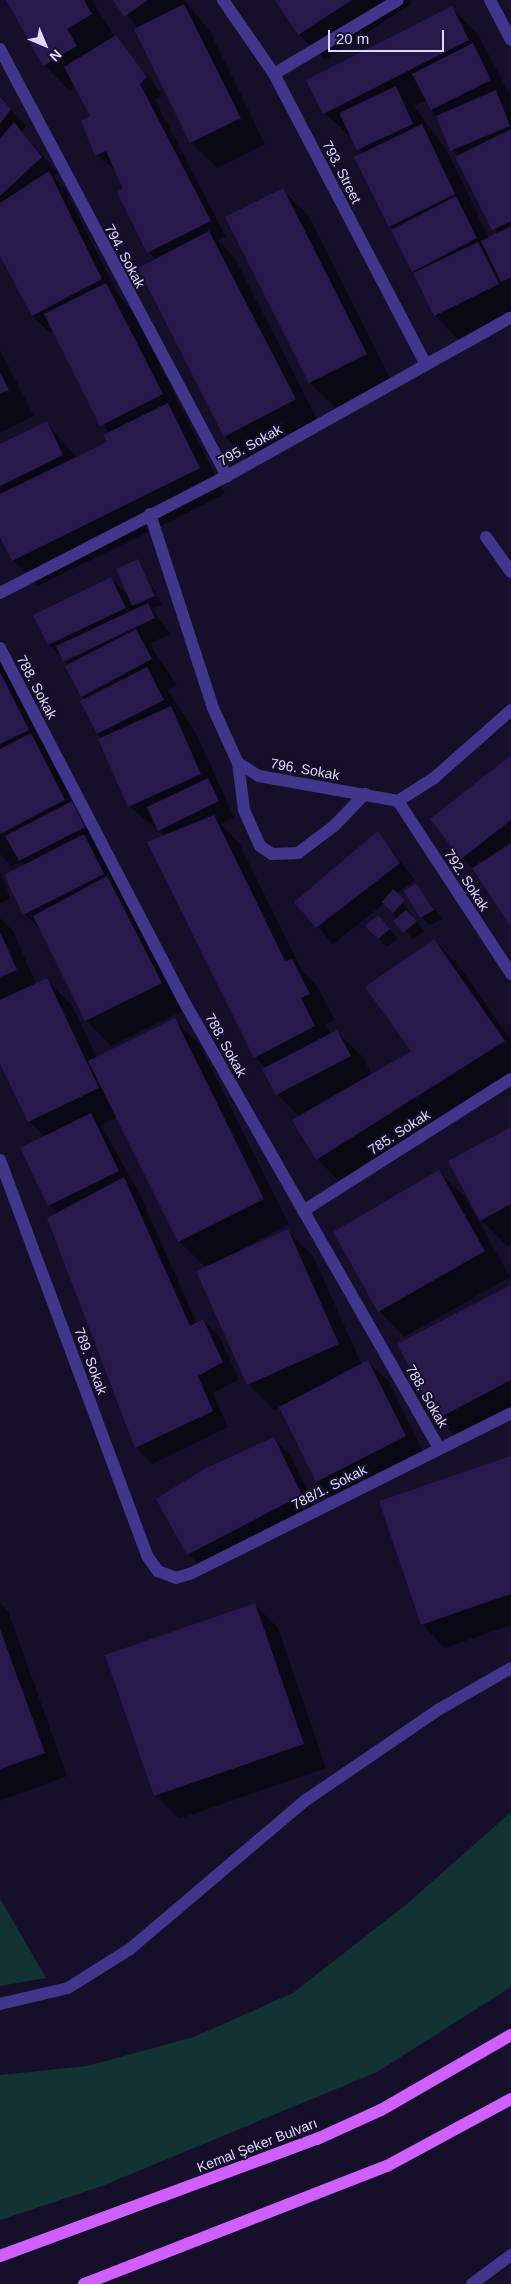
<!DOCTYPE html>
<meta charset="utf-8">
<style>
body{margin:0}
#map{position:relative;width:511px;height:2284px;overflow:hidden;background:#150f2a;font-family:Helvetica,sans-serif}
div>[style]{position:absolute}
.green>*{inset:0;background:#113334}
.shadow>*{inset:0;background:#0007}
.building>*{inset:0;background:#28194c}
.lane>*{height:12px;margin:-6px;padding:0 6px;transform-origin:6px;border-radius:6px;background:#40378c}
.street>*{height:12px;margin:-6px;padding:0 6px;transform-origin:6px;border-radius:6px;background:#40378c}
.primary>*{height:12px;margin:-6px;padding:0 6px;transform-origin:6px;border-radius:6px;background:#cf5fff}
span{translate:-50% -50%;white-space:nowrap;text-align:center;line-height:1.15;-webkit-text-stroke:4px #150f2a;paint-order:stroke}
.street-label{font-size:14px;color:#dfd8ff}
.north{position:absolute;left:20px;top:20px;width:50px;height:50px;-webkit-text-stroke:4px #150f2a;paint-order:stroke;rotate:135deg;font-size:14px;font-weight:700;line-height:20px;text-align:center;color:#dfd8ff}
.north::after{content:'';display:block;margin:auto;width:18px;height:22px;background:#dfd8ff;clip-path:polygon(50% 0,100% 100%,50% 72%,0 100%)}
.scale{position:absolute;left:328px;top:30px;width:116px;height:22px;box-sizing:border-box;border:2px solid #dfd8ff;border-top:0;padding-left:6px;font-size:15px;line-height:18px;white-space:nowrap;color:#dfd8ff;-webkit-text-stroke:4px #150f2a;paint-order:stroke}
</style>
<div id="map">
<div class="green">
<i style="clip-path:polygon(511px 1812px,511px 1987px,377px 2072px,102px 2186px,0 2220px,0 2075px,87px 2066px,194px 2037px,293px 1993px,408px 1903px)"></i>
<i style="clip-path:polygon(0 1900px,1px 1900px,46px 1978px,0 1986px)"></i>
</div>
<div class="shadow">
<i style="clip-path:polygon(8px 0,92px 0,115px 37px,162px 94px,155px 100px,226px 237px,218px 241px,235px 258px,320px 425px,250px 462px,225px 436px,125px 189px,115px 170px,96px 155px,91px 116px,76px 87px,70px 91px,44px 65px)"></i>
<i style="clip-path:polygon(115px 0,184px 0,210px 31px,265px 144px,217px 168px,191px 143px,138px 28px)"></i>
<i style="clip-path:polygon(277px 0,411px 0,412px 3px,325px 60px,299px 34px)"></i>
<i style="clip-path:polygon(evenodd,452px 8px,477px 33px,511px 96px,511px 316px,460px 341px,435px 315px,356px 157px,363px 154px,352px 138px,324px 113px,452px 8px,427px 100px,498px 234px,489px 238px,447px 151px,414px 106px,427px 100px)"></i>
<i style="clip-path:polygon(0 97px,26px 126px,22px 132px,58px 173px,54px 177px,65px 188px,118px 295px,132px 310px,225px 494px,38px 586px,13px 560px,0 535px,0 445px,46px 422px,77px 458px,108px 443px,109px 433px,53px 330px,49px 332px,33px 316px,0 252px)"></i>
<i style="clip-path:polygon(282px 190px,308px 215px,391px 380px,336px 408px,310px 383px,227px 218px)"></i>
<i style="clip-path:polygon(0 350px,34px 416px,0 433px)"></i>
<i style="clip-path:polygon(138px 561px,162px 605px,152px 609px,170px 634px,149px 644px,177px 685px,168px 690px,196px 733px,234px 817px,221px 824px,239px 843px,302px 970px,317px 986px,335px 1020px,326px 1024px,331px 1034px,337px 1032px,363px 1057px,372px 1075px,413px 1051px,434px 940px,459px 966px,511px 1040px,511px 1079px,342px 1184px,317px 1159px,300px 1117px,277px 1094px,266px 1068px,255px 1057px,165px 836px,129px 806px,69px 666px,49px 645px,111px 578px,130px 597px)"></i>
<i style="clip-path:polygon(0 654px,100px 843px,94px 846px,110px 861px,187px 1009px,111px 1046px,86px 1020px,42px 931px,24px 914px,25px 866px,21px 862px,12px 866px,0 854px)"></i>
<i style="clip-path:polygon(511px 756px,511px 925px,477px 874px,431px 820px)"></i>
<i style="clip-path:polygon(378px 833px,415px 880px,396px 894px,424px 931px,413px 940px,385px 903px,333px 944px,296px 902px)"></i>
<i style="clip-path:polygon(0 873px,11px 898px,0 903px)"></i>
<i style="clip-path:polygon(416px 884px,442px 919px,430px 925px,421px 917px)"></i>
<i style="clip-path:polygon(0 918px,13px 931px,36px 984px,46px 980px,72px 1005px,97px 1058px,174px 1020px,200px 1045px,289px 1224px,222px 1260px,287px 1231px,313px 1256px,362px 1365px,368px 1362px,389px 1382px,426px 1457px,338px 1502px,317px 1482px,280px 1407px,274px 1410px,248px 1384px,206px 1268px,179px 1241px,118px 1117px,101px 1125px,140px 1195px,197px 1324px,203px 1320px,219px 1336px,239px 1379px,213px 1393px,228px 1427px,152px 1464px,136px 1448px,48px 1218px,58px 1213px,49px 1205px,45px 1137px,29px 1121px,0 1061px)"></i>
<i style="clip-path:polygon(386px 925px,398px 938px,387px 947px,367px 926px)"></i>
<i style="clip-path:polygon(511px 1128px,511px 1244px,507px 1246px,481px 1220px,449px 1162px)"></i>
<i style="clip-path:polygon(439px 1172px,465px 1197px,510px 1277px,404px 1337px,379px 1311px)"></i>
<i style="clip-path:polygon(511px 1287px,511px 1419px,463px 1444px,438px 1418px)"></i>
<i style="clip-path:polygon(274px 1439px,290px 1455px,317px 1511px,204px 1570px,188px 1554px)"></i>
<i style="clip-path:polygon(511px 1457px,511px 1625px,445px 1648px,422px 1624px)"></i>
<i style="clip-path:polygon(0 1603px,8px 1611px,67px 1776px,0 1801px)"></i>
<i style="clip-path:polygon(254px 1604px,278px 1628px,326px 1768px,179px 1819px,155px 1795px)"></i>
</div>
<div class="building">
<i style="clip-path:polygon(6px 0,84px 0,92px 14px,67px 29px,77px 46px,43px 66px)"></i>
<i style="clip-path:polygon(113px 0,148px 0,124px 17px)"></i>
<i style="clip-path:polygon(275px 0,352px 0,298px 35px)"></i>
<i style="clip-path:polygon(184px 4px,241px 118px,190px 143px,134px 29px)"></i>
<i style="clip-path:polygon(452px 6px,469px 40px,323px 114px,306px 80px)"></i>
<i style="clip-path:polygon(116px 35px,147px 77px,140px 84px,211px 221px,147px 253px,117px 192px,123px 189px,106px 151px,95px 156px,81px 121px,90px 116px,64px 67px)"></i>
<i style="clip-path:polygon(473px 43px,491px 80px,431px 110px,412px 74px)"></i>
<i style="clip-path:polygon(396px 86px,413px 124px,357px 150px,339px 113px)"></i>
<i style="clip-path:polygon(496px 90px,510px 126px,450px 151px,436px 116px)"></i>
<i style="clip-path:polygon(0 97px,11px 109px,0 124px)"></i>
<i style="clip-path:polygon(14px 122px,42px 157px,0 196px,0 139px)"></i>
<i style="clip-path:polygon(422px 124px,455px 194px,389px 227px,354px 157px)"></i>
<i style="clip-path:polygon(511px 129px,511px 221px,492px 230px,455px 157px)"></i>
<i style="clip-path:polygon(49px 171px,102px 279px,32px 316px,0 256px,0 203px)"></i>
<i style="clip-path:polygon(283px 188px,367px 354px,309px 383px,225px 217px)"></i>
<i style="clip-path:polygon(456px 196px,477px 238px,412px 272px,391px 230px)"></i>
<i style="clip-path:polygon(511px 226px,511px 277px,501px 282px,481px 241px)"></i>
<i style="clip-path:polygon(209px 231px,296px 399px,224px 437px,138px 268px)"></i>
<i style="clip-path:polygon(478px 242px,499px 284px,434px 316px,413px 273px)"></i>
<i style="clip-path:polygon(106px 283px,163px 394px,100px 426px,44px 314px)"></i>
<i style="clip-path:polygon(0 372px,9px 390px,0 394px)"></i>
<i style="clip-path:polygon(168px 403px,200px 468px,12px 561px,0 537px,0 494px,107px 442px,103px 435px)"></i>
<i style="clip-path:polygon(47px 421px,63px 455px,0 486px,0 444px)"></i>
<i style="clip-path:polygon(138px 559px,155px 596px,132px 606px,116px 569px)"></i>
<i style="clip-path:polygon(111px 577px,126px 608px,48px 645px,33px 615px)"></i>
<i style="clip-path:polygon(148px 603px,155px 618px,63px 662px,56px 646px)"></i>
<i style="clip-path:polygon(136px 629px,152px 659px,81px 697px,65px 666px)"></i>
<i style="clip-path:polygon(147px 667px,164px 700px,97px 734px,80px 701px)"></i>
<i style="clip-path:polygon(0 672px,29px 730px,0 744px)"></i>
<i style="clip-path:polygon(171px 706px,201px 774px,128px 807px,98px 739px)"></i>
<i style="clip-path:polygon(31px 733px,65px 800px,0 834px,0 749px)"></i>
<i style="clip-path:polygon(511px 755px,511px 820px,461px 859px,430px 819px)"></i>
<i style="clip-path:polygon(208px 778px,219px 801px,158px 831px,147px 807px)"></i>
<i style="clip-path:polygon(72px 801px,85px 827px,19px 861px,5px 836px)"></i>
<i style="clip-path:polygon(214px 815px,285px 961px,292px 959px,310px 994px,301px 998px,315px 1026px,254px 1058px,147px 842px)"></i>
<i style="clip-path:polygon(378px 831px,400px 863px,316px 928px,294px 902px)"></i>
<i style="clip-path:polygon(84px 834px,104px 874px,23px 915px,4px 875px)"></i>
<i style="clip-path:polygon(511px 843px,511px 927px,472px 868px)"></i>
<i style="clip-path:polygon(107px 876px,162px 983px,85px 1021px,33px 916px)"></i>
<i style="clip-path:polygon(416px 883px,434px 910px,420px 918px,404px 891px)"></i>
<i style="clip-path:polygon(393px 889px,405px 900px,393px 913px,382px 902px)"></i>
<i style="clip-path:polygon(406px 910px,417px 921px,403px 933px,393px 921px)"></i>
<i style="clip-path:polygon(378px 915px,390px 929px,378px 939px,365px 926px)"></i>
<i style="clip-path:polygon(0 932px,17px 970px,0 977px)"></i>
<i style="clip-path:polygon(434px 939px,505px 1041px,316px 1160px,292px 1120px,411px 1051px,365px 987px)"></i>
<i style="clip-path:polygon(47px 978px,99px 1088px,28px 1122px,0 1064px,0 1000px)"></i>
<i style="clip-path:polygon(175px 1018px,264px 1199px,178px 1242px,88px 1061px)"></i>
<i style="clip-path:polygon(337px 1030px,351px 1056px,276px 1095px,262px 1069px)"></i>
<i style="clip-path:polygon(91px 1113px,119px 1171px,48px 1206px,20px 1148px)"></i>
<i style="clip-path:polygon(511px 1127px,511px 1204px,480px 1221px,448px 1161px)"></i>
<i style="clip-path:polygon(439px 1170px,485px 1251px,378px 1312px,333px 1232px)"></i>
<i style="clip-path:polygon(124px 1177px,190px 1326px,203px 1319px,223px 1362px,198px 1376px,213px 1411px,135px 1448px,47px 1218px)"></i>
<i style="clip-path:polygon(288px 1229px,339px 1344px,247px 1385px,196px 1271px)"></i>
<i style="clip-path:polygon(511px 1285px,511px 1380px,437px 1419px,397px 1344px)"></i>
<i style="clip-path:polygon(368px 1360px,406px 1436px,316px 1482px,279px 1407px)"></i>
<i style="clip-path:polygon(274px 1437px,302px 1495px,187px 1555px,156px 1499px,204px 1469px)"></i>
<i style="clip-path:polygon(511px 1456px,511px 1594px,421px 1625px,379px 1501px)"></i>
<i style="clip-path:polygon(255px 1603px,304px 1744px,154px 1796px,105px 1655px)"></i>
<i style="clip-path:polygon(0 1629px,45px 1753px,0 1769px)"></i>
</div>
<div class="lane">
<i style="left:486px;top:537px;width:43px;rotate:54.5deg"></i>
<i style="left:0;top:2004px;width:70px;rotate:-13.2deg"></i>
<i style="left:68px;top:1988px;width:73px;rotate:-32.2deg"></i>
<i style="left:130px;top:1949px;width:231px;rotate:-40.3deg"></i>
<i style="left:306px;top:1800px;width:160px;rotate:-34.3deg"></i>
<i style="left:438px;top:1710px;width:84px;rotate:-29.9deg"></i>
<i style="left:472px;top:2284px;width:49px;rotate:-36.6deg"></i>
</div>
<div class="street">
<i style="left:223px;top:0;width:90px;rotate:55.4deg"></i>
<i style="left:274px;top:74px;width:326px;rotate:62.4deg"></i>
<i style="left:490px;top:0;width:45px;rotate:62.3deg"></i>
<i style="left:0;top:49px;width:484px;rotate:62deg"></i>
<i style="left:274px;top:74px;width:144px;rotate:-30.8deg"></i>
<i style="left:150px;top:514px;width:204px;rotate:72deg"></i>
<i style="left:213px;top:708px;width:60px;rotate:65.6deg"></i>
<i style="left:238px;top:763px;width:25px;rotate:32deg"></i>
<i style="left:259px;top:776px;width:141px;rotate:10.2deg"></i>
<i style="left:398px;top:801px;width:43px;rotate:-32.6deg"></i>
<i style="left:434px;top:778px;width:103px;rotate:-41.4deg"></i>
<i style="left:0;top:593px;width:255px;rotate:-27.3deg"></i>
<i style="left:227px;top:476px;width:325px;rotate:-29.2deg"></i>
<i style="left:0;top:648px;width:394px;rotate:62.5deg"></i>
<i style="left:182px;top:998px;width:518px;rotate:60.27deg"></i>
<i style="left:238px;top:763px;width:47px;rotate:82.7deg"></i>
<i style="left:244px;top:810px;width:39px;rotate:66deg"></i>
<i style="left:260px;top:846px;width:14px;rotate:34deg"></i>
<i style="left:272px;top:854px;width:26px;rotate:-2deg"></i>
<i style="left:298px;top:853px;width:45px;rotate:-36.9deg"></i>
<i style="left:334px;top:826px;width:45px;rotate:-45.9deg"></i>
<i style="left:398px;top:801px;width:207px;rotate:56.8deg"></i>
<i style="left:0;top:1160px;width:422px;rotate:69.6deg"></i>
<i style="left:147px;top:1556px;width:19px;rotate:54deg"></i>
<i style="left:158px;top:1571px;width:19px;rotate:21deg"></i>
<i style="left:176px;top:1578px;width:17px;rotate:-17deg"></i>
<i style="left:192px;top:1573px;width:357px;rotate:-26.6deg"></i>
<i style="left:303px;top:1211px;width:246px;rotate:-32.4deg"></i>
</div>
<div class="primary">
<i style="left:0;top:2256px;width:338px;rotate:-20.3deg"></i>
<i style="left:317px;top:2139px;width:70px;rotate:-24.4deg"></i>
<i style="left:381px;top:2110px;width:150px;rotate:-30deg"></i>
<i style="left:84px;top:2284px;width:325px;rotate:-21.3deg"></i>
<i style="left:387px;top:2166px;width:141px;rotate:-28.4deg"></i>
</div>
<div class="street-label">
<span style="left:342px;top:172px;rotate:63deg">793. Street</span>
<span style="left:125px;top:256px;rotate:62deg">794. Sokak</span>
<span style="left:250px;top:445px;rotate:-29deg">795. Sokak</span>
<span style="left:37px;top:687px;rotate:62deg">788. Sokak</span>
<span style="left:305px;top:769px;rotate:10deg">796. Sokak</span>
<span style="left:467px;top:880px;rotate:57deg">792. Sokak</span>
<span style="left:226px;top:1045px;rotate:61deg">788. Sokak</span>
<span style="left:399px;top:1132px;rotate:-33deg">785. Sokak</span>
<span style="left:91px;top:1361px;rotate:70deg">789. Sokak</span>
<span style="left:427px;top:1396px;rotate:60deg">788. Sokak</span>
<span style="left:329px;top:1487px;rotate:-27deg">788/1. Sokak</span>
<span style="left:257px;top:2145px;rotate:-21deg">Kemal Şeker Bulvarı</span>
</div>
<div class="north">N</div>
<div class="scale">20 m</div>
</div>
